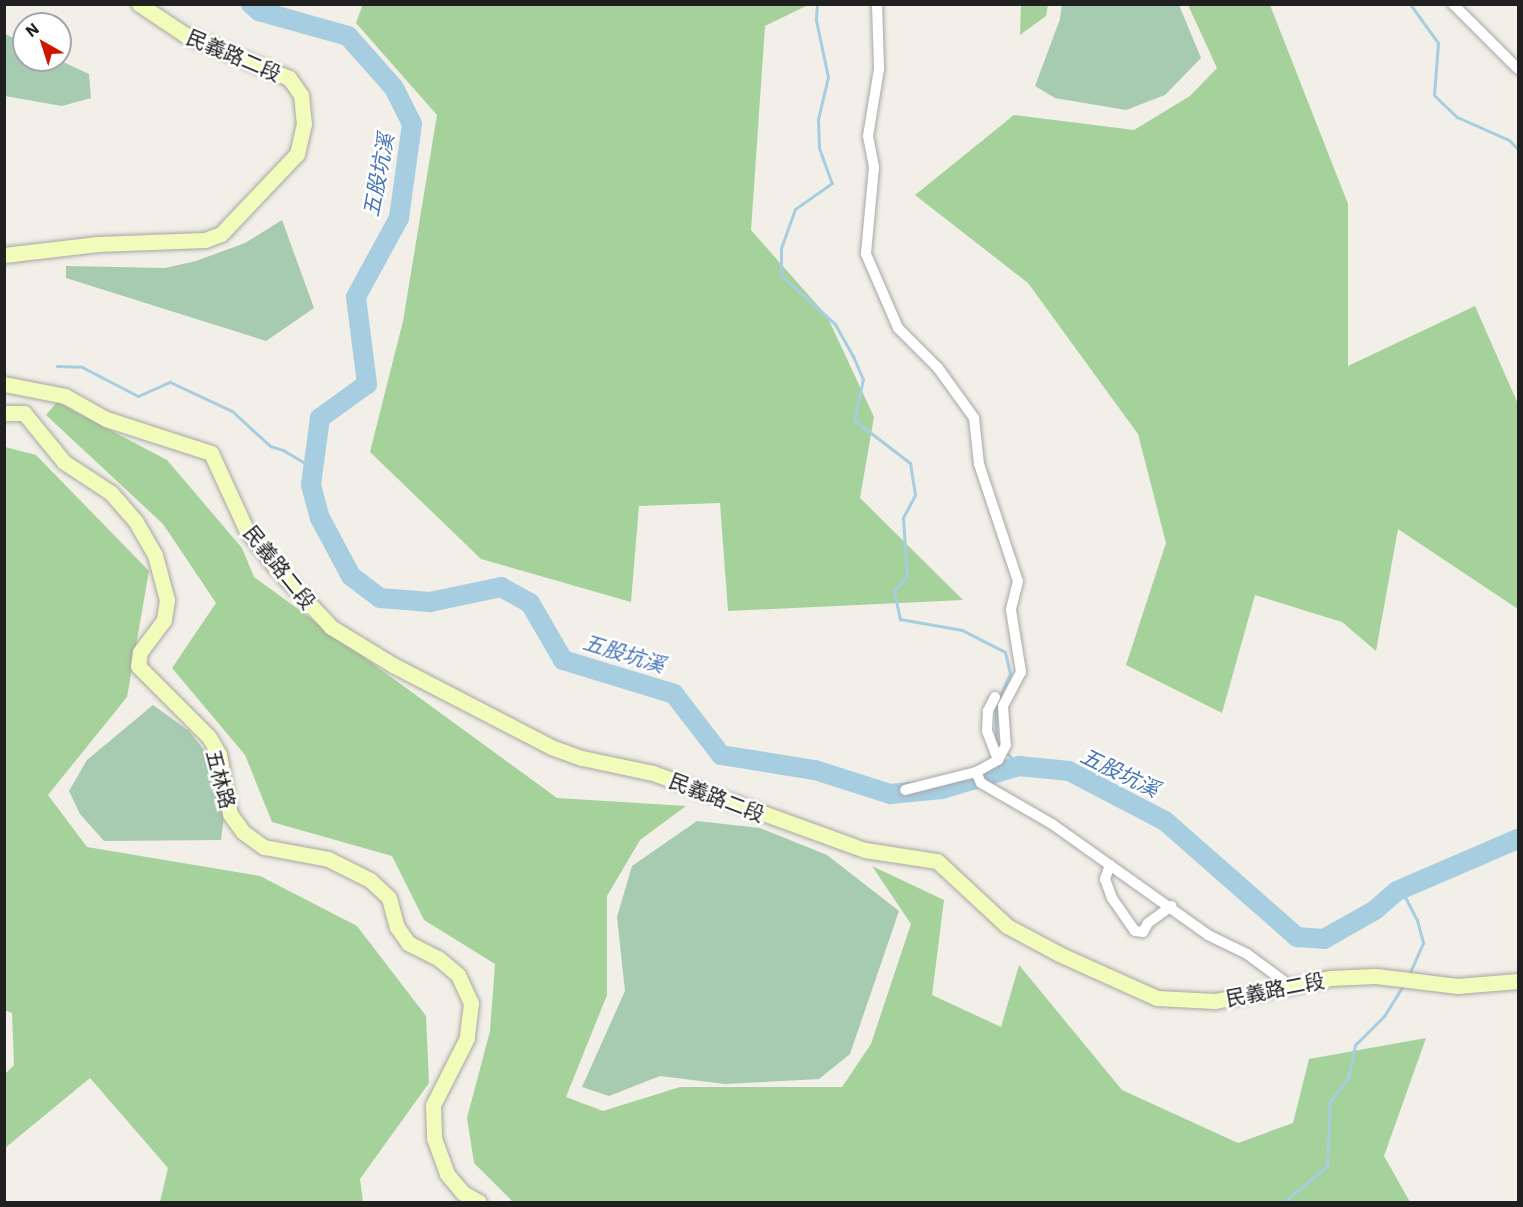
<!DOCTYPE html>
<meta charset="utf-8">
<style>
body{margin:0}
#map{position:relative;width:1523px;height:1207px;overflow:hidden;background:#f1efe7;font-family:"IBM Plex Sans","Noto Sans TC",sans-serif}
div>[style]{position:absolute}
.forest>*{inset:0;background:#a5d29a}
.cemetery>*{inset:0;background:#a7cbb0}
.stream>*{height:3px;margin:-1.5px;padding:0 1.5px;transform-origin:1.5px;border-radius:1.5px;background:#a6cde0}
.river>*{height:20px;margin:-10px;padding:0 10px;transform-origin:10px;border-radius:10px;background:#a6cde0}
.roads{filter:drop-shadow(0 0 2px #a7a7a7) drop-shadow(0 0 2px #a7a7a7)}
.street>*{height:10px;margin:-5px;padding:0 5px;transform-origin:5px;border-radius:5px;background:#fff}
.secondary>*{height:15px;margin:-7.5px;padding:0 7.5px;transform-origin:7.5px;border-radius:7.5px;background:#f2fcba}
span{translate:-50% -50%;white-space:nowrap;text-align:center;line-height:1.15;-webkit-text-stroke:5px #fff;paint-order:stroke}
.street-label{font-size:20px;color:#202020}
.water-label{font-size:21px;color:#4774b5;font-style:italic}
.frame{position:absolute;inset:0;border:6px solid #202020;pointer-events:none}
.north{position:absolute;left:12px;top:12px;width:60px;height:60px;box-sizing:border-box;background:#fff;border:2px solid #a6a6a6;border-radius:50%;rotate:321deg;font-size:16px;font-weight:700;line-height:24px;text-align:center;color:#202020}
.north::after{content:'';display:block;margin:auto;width:21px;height:27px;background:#d11500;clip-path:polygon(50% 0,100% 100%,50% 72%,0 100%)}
</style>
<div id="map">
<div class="forest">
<i style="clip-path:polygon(363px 4px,808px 5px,765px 26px,751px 230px,827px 316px,874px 417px,860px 498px,963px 600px,728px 611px,720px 503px,639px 506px,631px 602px,481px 559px,370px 452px,403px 321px,437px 115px,356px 23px)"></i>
<i style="clip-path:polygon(1021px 5px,1048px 5px,1046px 16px,1020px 35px)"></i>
<i style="clip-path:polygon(1188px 5px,1270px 5px,1348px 204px,1348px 366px,1475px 306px,1518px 404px,1518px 609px,1398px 529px,1376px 651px,1342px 622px,1255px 595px,1222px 713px,1126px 665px,1166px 543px,1138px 434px,1028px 283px,915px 195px,1014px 115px,1134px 130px,1190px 96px,1217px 68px)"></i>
<i style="clip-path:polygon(57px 402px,167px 460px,242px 548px,254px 577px,557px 798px,686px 806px,640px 840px,607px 896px,607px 995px,566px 1097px,603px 1111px,680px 1087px,842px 1087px,871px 1044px,911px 924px,872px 866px,944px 900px,932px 995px,1001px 1027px,1019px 965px,1122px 1090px,1238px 1143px,1293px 1123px,1309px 1059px,1426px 1038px,1384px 1156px,1410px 1202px,513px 1202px,474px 1163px,467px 1118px,490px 1031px,495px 964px,424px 920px,392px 856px,272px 822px,245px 755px,172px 668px,216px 603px,163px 524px,46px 415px)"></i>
<i style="clip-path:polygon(5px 447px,36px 455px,149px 571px,127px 697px,48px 795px,87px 847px,260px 876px,357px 926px,426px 1016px,429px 1083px,360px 1179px,363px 1202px,160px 1202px,168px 1168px,90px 1078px,5px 1148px,4px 1075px,14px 1065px,12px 1013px,4px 1010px)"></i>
</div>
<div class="cemetery">
<i style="clip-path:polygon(1062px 4px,1179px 5px,1201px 58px,1165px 95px,1126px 110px,1055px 98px,1035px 86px,1060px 19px)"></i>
<i style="clip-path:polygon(5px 34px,24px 43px,24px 60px,59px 60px,89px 74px,91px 98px,62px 106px,5px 96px)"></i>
<i style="clip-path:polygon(282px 220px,314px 308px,266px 341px,66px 278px,66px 266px,165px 268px,196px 261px,245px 243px)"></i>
<i style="clip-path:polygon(153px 705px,189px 731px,221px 771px,225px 809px,221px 840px,104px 841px,80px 814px,69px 791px,87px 760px)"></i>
<i style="clip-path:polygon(697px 821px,760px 828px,827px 855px,899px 911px,850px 1054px,819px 1079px,725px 1084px,660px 1076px,609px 1096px,582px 1087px,625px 991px,617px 917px,632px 866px)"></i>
</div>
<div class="stream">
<i style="left:817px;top:4px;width:16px;rotate:94deg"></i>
<i style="left:816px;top:20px;width:58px;rotate:78.1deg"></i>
<i style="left:828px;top:77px;width:43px;rotate:103.4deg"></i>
<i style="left:818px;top:119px;width:29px;rotate:88deg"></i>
<i style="left:819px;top:148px;width:37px;rotate:70deg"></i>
<i style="left:832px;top:183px;width:45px;rotate:144.9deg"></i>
<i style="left:795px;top:209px;width:41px;rotate:109.7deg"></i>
<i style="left:781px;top:248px;width:27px;rotate:90deg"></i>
<i style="left:781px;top:275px;width:73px;rotate:42.2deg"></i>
<i style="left:835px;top:324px;width:37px;rotate:61deg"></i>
<i style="left:853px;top:356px;width:25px;rotate:67deg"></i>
<i style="left:863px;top:379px;width:42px;rotate:102.4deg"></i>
<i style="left:854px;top:420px;width:71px;rotate:37.5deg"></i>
<i style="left:910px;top:463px;width:32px;rotate:81deg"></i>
<i style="left:915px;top:495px;width:26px;rotate:118deg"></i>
<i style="left:903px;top:518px;width:58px;rotate:86.1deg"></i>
<i style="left:907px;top:576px;width:20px;rotate:131deg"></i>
<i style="left:894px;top:591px;width:29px;rotate:78deg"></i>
<i style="left:900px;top:619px;width:63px;rotate:10.1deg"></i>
<i style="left:962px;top:630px;width:48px;rotate:27.1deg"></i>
<i style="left:1005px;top:652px;width:23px;rotate:77deg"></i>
<i style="left:1010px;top:674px;width:26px;rotate:115deg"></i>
<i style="left:1410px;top:4px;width:48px;rotate:54.3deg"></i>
<i style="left:1438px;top:43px;width:52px;rotate:94.4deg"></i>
<i style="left:1434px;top:95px;width:32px;rotate:44deg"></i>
<i style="left:1457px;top:117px;width:57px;rotate:23.9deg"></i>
<i style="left:1509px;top:140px;width:13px;rotate:45deg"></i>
<i style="left:57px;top:366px;width:25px;rotate:2deg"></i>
<i style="left:82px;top:367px;width:63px;rotate:27.4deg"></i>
<i style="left:138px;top:396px;width:35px;rotate:-24deg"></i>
<i style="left:170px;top:382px;width:68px;rotate:25.1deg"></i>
<i style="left:232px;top:411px;width:52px;rotate:42.6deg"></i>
<i style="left:270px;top:446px;width:14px;rotate:17deg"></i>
<i style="left:283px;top:450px;width:35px;rotate:31deg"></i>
<i style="left:996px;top:707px;width:35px;rotate:90deg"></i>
<i style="left:996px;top:742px;width:33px;rotate:46deg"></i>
<i style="left:1401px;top:889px;width:35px;rotate:63deg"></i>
<i style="left:1417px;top:920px;width:24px;rotate:75deg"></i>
<i style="left:1423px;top:943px;width:34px;rotate:114deg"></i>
<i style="left:1284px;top:1202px;width:56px;rotate:-39.9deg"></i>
<i style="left:1327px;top:1166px;width:65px;rotate:-87.4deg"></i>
<i style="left:1330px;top:1101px;width:29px;rotate:-52deg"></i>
<i style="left:1348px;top:1078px;width:34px;rotate:-78deg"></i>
<i style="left:1355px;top:1045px;width:41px;rotate:-45deg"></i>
<i style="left:1384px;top:1016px;width:39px;rotate:-58deg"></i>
</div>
<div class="river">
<i style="left:251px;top:4px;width:11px;rotate:41deg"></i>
<i style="left:259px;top:11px;width:92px;rotate:15.7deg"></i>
<i style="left:348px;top:36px;width:69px;rotate:48.5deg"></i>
<i style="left:394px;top:88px;width:40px;rotate:63.4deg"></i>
<i style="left:412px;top:124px;width:95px;rotate:97.9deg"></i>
<i style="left:399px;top:218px;width:90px;rotate:118.6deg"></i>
<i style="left:356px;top:297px;width:88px;rotate:82.8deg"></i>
<i style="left:367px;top:384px;width:58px;rotate:144.1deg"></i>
<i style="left:320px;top:418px;width:68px;rotate:97.7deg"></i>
<i style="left:311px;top:485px;width:34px;rotate:75deg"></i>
<i style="left:320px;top:518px;width:66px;rotate:61.9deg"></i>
<i style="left:351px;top:576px;width:36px;rotate:37deg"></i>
<i style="left:380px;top:598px;width:50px;rotate:4.6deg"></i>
<i style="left:430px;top:602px;width:73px;rotate:-11.9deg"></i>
<i style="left:501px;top:587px;width:33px;rotate:29deg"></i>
<i style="left:530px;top:603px;width:66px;rotate:59.9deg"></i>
<i style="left:563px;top:660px;width:116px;rotate:17deg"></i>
<i style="left:674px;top:694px;width:77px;rotate:52.4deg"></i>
<i style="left:721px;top:755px;width:95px;rotate:9.1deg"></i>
<i style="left:815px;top:770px;width:79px;rotate:17.7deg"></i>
<i style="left:890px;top:794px;width:52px;rotate:-5.5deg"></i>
<i style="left:942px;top:789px;width:80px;rotate:-16.6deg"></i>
<i style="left:1019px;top:766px;width:50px;rotate:5.7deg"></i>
<i style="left:1069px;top:771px;width:108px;rotate:27.5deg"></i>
<i style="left:1165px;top:821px;width:176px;rotate:41.3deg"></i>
<i style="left:1297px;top:937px;width:27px;rotate:4deg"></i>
<i style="left:1324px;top:939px;width:59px;rotate:-29.6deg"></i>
<i style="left:1375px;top:910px;width:29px;rotate:-41deg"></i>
<i style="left:1397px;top:891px;width:132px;rotate:-23.3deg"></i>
</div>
<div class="roads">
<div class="street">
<i style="left:877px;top:4px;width:65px;rotate:88.2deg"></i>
<i style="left:879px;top:69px;width:68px;rotate:99.3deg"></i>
<i style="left:868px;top:136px;width:32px;rotate:79deg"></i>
<i style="left:874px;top:167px;width:87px;rotate:95.3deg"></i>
<i style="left:866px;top:254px;width:81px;rotate:66.6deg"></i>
<i style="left:898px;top:328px;width:57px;rotate:45deg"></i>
<i style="left:938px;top:368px;width:62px;rotate:54.2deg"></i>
<i style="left:974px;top:418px;width:46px;rotate:83.8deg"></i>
<i style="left:979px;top:464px;width:123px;rotate:71.6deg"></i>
<i style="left:1018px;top:581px;width:30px;rotate:104deg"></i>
<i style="left:1011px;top:610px;width:63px;rotate:80.8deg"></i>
<i style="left:1021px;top:672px;width:38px;rotate:118deg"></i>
<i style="left:1003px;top:706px;width:39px;rotate:86deg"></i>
<i style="left:1006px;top:745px;width:17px;rotate:118deg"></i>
<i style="left:998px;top:760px;width:25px;rotate:151deg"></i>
<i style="left:976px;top:772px;width:73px;rotate:165.8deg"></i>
<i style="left:1453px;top:4px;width:92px;rotate:45deg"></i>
<i style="left:995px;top:697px;width:16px;rotate:117deg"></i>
<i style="left:988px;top:711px;width:20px;rotate:93deg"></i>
<i style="left:987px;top:731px;width:31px;rotate:69deg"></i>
<i style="left:976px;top:772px;width:12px;rotate:66deg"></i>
<i style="left:981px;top:783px;width:82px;rotate:30deg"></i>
<i style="left:1052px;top:824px;width:191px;rotate:35.4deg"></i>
<i style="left:1208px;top:935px;width:43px;rotate:26deg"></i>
<i style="left:1247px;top:954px;width:52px;rotate:36.4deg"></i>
<i style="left:1110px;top:865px;width:15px;rotate:110deg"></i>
<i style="left:1105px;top:879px;width:20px;rotate:70deg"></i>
<i style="left:1112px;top:898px;width:40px;rotate:55.1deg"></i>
<i style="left:1135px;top:931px;width:8px;rotate:7deg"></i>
<i style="left:1143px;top:932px;width:10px;rotate:-61deg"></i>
<i style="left:1148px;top:923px;width:29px;rotate:-36deg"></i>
</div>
<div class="secondary">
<i style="left:4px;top:255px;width:94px;rotate:-6.7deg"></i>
<i style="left:97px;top:244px;width:108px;rotate:-2.1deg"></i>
<i style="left:205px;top:240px;width:17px;rotate:-21deg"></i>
<i style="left:221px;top:234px;width:110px;rotate:-46.5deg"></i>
<i style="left:297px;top:154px;width:31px;rotate:-77deg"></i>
<i style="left:304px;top:124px;width:29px;rotate:-96deg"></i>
<i style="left:301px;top:95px;width:21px;rotate:-125deg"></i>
<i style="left:289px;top:78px;width:114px;rotate:-157.3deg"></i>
<i style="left:184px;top:34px;width:54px;rotate:-146.3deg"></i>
<i style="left:4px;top:384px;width:62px;rotate:11.1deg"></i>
<i style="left:65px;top:396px;width:47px;rotate:29.3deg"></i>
<i style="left:106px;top:419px;width:110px;rotate:17.9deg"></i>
<i style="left:211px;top:453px;width:84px;rotate:65.3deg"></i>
<i style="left:246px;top:529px;width:49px;rotate:52.4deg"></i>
<i style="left:276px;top:568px;width:81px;rotate:47deg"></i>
<i style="left:331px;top:627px;width:73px;rotate:31.5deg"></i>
<i style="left:393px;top:665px;width:178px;rotate:27.4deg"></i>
<i style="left:551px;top:747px;width:33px;rotate:20deg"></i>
<i style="left:582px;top:758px;width:73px;rotate:11.9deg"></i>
<i style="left:653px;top:773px;width:226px;rotate:20deg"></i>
<i style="left:865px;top:850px;width:73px;rotate:8.7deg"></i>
<i style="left:937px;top:861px;width:96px;rotate:42.9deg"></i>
<i style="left:1007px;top:926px;width:59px;rotate:28.3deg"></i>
<i style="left:1059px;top:954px;width:107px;rotate:24.2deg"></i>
<i style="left:1157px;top:998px;width:58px;rotate:3deg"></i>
<i style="left:1215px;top:1001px;width:117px;rotate:-11.3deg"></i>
<i style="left:1330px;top:978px;width:46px;rotate:-2.5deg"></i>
<i style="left:1376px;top:976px;width:82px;rotate:7deg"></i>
<i style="left:1457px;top:986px;width:61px;rotate:-4.7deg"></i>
<i style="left:4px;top:413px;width:20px"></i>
<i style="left:24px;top:413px;width:63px;rotate:50.8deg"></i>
<i style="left:64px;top:462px;width:56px;rotate:33.4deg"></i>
<i style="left:111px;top:493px;width:38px;rotate:49deg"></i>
<i style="left:136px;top:522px;width:38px;rotate:60deg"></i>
<i style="left:155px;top:555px;width:47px;rotate:75.1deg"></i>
<i style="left:167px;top:600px;width:20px;rotate:99deg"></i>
<i style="left:164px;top:620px;width:40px;rotate:127deg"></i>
<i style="left:140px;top:652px;width:14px;rotate:98deg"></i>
<i style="left:138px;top:666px;width:100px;rotate:45deg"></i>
<i style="left:209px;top:737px;width:20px;rotate:60deg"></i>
<i style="left:219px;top:754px;width:61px;rotate:79.6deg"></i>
<i style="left:230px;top:814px;width:22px;rotate:54deg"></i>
<i style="left:243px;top:832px;width:26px;rotate:36deg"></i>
<i style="left:264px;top:847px;width:65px;rotate:10.6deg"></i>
<i style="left:328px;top:859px;width:47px;rotate:26.6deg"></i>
<i style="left:370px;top:880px;width:26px;rotate:43deg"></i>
<i style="left:389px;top:898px;width:30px;rotate:75deg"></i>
<i style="left:397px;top:927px;width:19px;rotate:55deg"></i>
<i style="left:408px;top:943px;width:34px;rotate:27deg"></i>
<i style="left:438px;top:958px;width:26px;rotate:40deg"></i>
<i style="left:458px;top:975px;width:31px;rotate:65deg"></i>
<i style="left:471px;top:1003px;width:35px;rotate:97deg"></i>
<i style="left:467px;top:1038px;width:75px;rotate:116.9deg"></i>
<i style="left:433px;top:1105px;width:33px;rotate:88deg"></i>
<i style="left:434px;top:1138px;width:38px;rotate:70deg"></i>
<i style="left:447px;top:1174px;width:25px;rotate:50deg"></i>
<i style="left:463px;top:1193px;width:18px;rotate:29deg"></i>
</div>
</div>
<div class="street-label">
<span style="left:234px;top:55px;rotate:23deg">民義路二段</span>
<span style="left:280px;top:567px;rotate:51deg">民義路二段</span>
<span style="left:221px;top:779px;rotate:75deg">五林路</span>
<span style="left:717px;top:797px;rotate:21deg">民義路二段</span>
<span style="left:1275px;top:989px;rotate:-11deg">民義路二段</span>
</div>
<div class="water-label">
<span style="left:378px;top:175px;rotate:-79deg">五股坑溪</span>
<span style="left:624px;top:653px;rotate:17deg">五股坑溪</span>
<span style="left:1120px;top:772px;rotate:26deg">五股坑溪</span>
</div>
<div class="frame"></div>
<div class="north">N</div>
</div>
